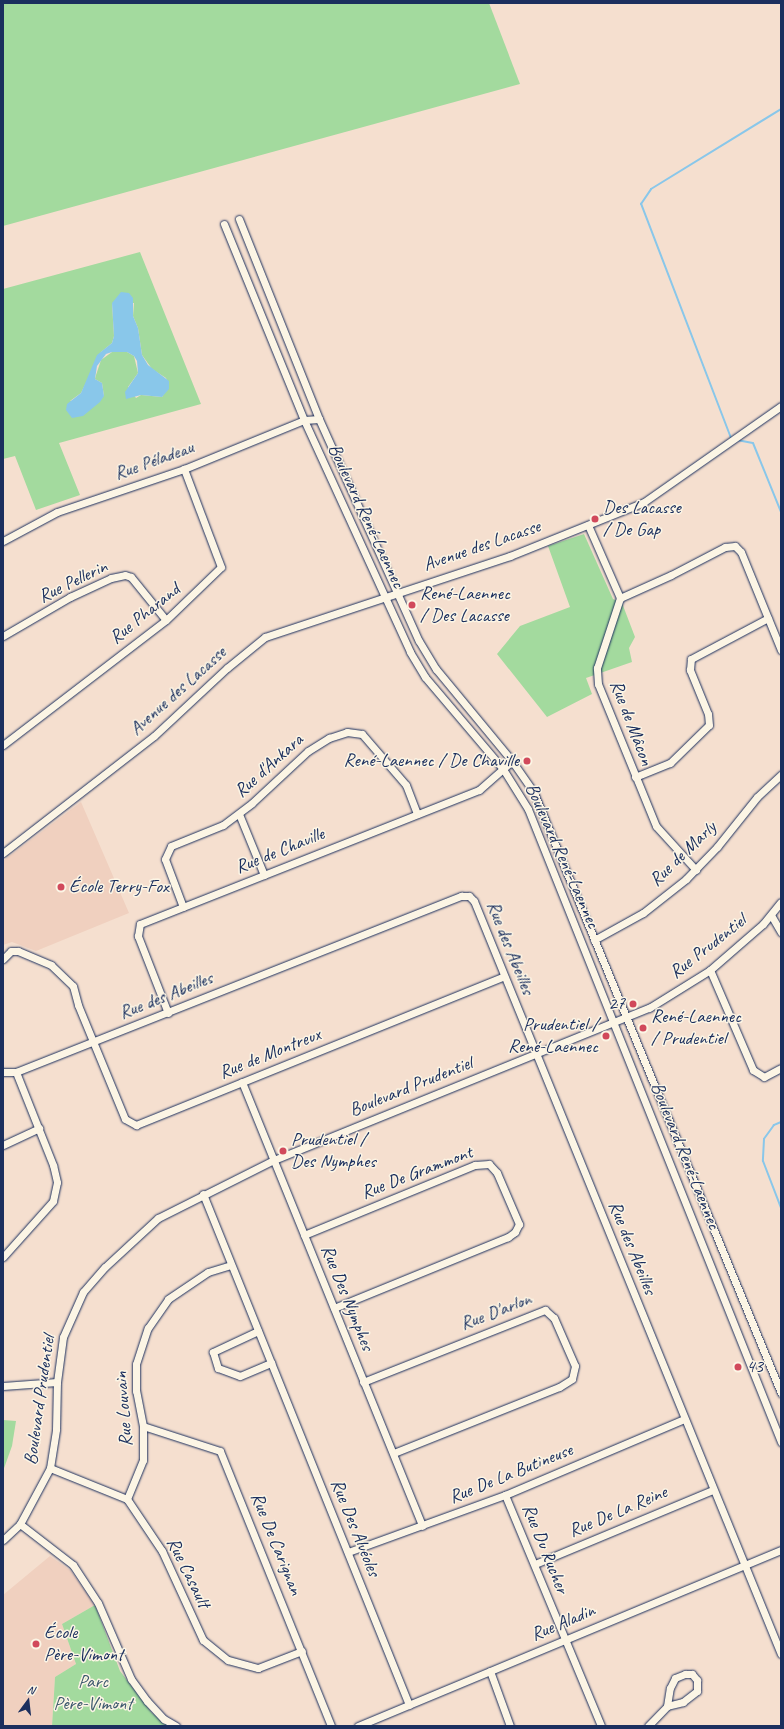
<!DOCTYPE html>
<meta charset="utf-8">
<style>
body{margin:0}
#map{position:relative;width:784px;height:1729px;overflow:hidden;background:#f5dfcf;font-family:Caveat,sans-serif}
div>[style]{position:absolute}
.built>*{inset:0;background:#f0d0bf}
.green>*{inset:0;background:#a3da9e}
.water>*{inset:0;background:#89c7ea}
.stream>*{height:2px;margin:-1px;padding:0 1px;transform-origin:1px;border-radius:1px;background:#89c7ea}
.roads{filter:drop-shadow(0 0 1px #1b2f5e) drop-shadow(0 0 1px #1b2f5e)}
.minor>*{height:7px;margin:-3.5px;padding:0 3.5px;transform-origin:3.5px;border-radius:3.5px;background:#fcf5e5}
.dots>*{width:11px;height:11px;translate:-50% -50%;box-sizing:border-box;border:2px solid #fcf5e5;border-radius:50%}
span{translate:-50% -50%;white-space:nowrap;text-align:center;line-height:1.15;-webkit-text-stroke:3px #fcf5e5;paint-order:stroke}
.street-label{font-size:19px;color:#1b2f5e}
.poi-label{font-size:19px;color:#1b2f5e}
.left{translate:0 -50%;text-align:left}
.right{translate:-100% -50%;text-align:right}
.park-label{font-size:19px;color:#3d5a6e}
.frame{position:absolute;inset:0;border:4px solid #1b2f5e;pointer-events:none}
.north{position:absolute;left:8px;top:1681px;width:40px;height:40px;-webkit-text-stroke:3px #fcf5e5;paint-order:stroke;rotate:15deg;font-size:11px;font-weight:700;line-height:16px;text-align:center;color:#1b2f5e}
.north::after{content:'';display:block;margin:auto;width:14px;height:18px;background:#1b2f5e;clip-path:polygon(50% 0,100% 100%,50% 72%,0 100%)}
</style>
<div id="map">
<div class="built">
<i style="clip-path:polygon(81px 802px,129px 913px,36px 951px,12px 942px,3px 945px,3px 861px)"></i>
<i style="clip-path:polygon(50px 1556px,71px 1571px,95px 1605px,62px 1624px,76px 1664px,55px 1677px,52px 1726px,3px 1726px,3px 1595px)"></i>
</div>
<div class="green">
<i style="clip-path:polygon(3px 3px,489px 3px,520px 84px,3px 226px)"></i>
<i style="clip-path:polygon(evenodd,140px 252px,201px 404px,59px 443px,80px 495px,36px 510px,15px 456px,3px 459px,3px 289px,140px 252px,112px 303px,134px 303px,133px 316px,138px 328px,142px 355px,152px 369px,166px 378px,169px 386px,162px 397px,141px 395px,136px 398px,128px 387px,138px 373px,134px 356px,127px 352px,112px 352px,101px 360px,96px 375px,95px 379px,102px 383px,104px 396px,70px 401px,81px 393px,101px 352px,112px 343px,114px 336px,112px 303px)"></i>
<i style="clip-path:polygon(584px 534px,613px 599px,622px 603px,635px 637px,629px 648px,632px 662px,586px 678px,592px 694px,547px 717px,497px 654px,520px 626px,570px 607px,548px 546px)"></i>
<i style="clip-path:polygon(3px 1420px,16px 1421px,12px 1446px,3px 1471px)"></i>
<i style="clip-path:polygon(95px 1605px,120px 1671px,152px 1713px,169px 1726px,52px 1726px,55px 1677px,76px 1664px,62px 1624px)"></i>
</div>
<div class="water">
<i style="clip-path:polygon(121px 292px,129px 293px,133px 298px,133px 316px,138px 328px,142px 355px,148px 365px,169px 381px,169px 389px,162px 397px,141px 395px,126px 399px,125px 392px,138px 373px,137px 361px,134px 356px,127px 352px,112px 352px,106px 354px,97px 366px,95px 379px,102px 383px,104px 396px,100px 402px,83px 416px,72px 418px,66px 410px,67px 404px,81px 393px,97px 355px,112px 343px,114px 336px,112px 303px)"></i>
</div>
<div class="stream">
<i style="left:731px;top:438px;width:251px;rotate:-111deg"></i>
<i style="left:641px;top:204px;width:18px;rotate:-56deg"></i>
<i style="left:651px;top:189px;width:153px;rotate:-31.6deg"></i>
<i style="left:737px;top:440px;width:16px;rotate:11deg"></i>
<i style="left:753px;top:443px;width:74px;rotate:67.9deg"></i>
<i style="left:781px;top:1122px;width:8px;rotate:157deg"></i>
<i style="left:774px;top:1125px;width:17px;rotate:126deg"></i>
<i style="left:764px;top:1139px;width:22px;rotate:93deg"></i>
<i style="left:763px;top:1161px;width:50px;rotate:69deg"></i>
</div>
<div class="roads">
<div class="minor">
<i style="left:239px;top:219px;width:215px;rotate:68.2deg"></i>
<i style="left:319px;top:419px;width:243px;rotate:65.8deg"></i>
<i style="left:419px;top:641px;width:33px;rotate:59deg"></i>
<i style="left:436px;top:669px;width:119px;rotate:50.4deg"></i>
<i style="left:512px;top:761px;width:39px;rotate:55deg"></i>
<i style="left:534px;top:793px;width:649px;rotate:67.62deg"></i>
<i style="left:224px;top:224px;width:212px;rotate:67.8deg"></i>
<i style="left:304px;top:420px;width:255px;rotate:65.4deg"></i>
<i style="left:410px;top:652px;width:29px;rotate:59deg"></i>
<i style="left:425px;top:677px;width:121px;rotate:49.7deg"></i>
<i style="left:503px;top:769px;width:47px;rotate:58deg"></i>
<i style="left:528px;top:809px;width:682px;rotate:68.21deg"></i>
<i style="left:588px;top:525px;width:80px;rotate:66.3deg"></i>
<i style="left:3px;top:541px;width:61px;rotate:-28.2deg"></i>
<i style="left:57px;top:512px;width:134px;rotate:-18.7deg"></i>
<i style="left:184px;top:469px;width:130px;rotate:-22.2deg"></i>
<i style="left:304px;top:420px;width:15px;rotate:-4deg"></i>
<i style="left:3px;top:636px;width:78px;rotate:-30.2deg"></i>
<i style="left:70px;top:597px;width:45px;rotate:-24.9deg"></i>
<i style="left:111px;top:578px;width:14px;rotate:-12deg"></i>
<i style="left:125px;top:575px;width:6px;rotate:18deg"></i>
<i style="left:131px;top:577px;width:55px;rotate:50.9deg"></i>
<i style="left:3px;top:745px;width:205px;rotate:-37.5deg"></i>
<i style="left:166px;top:620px;width:76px;rotate:-43.9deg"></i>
<i style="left:221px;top:567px;width:105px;rotate:-110.7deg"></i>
<i style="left:635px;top:777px;width:38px;rotate:-22deg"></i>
<i style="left:670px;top:763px;width:54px;rotate:-44.3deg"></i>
<i style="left:709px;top:725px;width:11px;rotate:-95deg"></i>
<i style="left:708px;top:714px;width:48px;rotate:-112.2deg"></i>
<i style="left:690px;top:670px;width:11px;rotate:-85deg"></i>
<i style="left:691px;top:659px;width:87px;rotate:-28deg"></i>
<i style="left:239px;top:814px;width:66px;rotate:67.7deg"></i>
<i style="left:3px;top:853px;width:191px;rotate:-37.8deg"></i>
<i style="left:154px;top:736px;width:100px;rotate:-43deg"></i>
<i style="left:227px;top:668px;width:49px;rotate:-39.2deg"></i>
<i style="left:265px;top:637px;width:258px;rotate:-18.3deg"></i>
<i style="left:510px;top:556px;width:144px;rotate:-21.9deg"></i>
<i style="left:644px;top:502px;width:167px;rotate:-35deg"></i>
<i style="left:696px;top:870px;width:59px;rotate:-132.3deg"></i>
<i style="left:656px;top:826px;width:153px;rotate:-112.2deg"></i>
<i style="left:598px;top:684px;width:16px;rotate:-94deg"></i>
<i style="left:597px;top:668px;width:74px;rotate:-71.8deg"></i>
<i style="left:620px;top:598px;width:56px;rotate:-24.3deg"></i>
<i style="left:671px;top:575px;width:61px;rotate:-27.4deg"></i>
<i style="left:725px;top:547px;width:10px;rotate:-6deg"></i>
<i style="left:735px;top:546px;width:8px;rotate:45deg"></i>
<i style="left:741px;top:552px;width:106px;rotate:67.8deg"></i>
<i style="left:183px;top:907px;width:51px;rotate:-110.6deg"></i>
<i style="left:165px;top:859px;width:14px;rotate:-65deg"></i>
<i style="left:171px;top:846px;width:56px;rotate:-22deg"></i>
<i style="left:223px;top:825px;width:36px;rotate:-37deg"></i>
<i style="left:252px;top:803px;width:76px;rotate:-42.9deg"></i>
<i style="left:308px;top:751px;width:25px;rotate:-32deg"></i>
<i style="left:329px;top:738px;width:19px;rotate:-18deg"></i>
<i style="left:347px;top:732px;width:15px;rotate:8deg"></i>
<i style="left:362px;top:734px;width:67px;rotate:49.2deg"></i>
<i style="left:406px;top:785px;width:31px;rotate:69deg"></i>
<i style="left:771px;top:915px;width:20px;rotate:60deg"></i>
<i style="left:594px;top:940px;width:56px;rotate:-28.9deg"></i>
<i style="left:643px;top:913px;width:55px;rotate:-38.3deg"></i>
<i style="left:686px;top:879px;width:45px;rotate:-45.9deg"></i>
<i style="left:717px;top:847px;width:64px;rotate:-51.3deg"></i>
<i style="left:757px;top:797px;width:33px;rotate:-43deg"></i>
<i style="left:3px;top:959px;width:11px;rotate:-45deg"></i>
<i style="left:11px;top:951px;width:7px"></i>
<i style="left:18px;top:951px;width:36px;rotate:23deg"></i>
<i style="left:51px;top:965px;width:30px;rotate:44deg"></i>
<i style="left:73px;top:986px;width:20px;rotate:75deg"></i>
<i style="left:78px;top:1005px;width:123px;rotate:67.6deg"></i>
<i style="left:125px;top:1119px;width:13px;rotate:29deg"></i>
<i style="left:136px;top:1125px;width:397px;rotate:-22deg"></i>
<i style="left:710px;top:970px;width:109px;rotate:66.7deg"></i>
<i style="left:753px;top:1070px;width:13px;rotate:32deg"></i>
<i style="left:764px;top:1077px;width:19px;rotate:-28deg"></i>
<i style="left:168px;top:1013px;width:83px;rotate:-111.3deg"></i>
<i style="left:138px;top:936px;width:12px;rotate:-81deg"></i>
<i style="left:140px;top:924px;width:365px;rotate:-21.6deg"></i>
<i style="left:479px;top:790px;width:44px;rotate:-41.3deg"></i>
<i style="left:3px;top:1072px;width:13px"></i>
<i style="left:16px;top:1072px;width:479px;rotate:-21.6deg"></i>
<i style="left:461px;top:896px;width:8px"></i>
<i style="left:469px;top:896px;width:7px;rotate:45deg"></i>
<i style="left:474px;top:901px;width:813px;rotate:67.82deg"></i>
<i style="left:242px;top:1082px;width:479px;rotate:67.9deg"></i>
<i style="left:3px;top:1145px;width:40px;rotate:-25deg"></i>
<i style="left:203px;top:1194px;width:551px;rotate:68.04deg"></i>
<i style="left:304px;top:1235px;width:185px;rotate:-22.3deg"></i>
<i style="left:475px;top:1165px;width:14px;rotate:-4deg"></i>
<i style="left:489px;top:1164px;width:12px;rotate:48deg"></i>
<i style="left:497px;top:1173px;width:56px;rotate:66.7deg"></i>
<i style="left:519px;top:1224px;width:9px;rotate:117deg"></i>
<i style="left:515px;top:1232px;width:9px;rotate:144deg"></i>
<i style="left:508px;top:1237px;width:188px;rotate:157.8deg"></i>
<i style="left:3px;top:1257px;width:75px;rotate:-48.2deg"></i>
<i style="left:53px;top:1201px;width:19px;rotate:-78deg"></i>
<i style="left:57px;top:1182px;width:17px;rotate:-103deg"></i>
<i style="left:53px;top:1165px;width:100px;rotate:-111.7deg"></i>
<i style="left:258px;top:1331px;width:50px;rotate:155deg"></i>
<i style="left:213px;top:1352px;width:17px;rotate:73deg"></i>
<i style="left:218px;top:1368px;width:23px;rotate:20deg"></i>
<i style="left:240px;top:1376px;width:34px;rotate:-23deg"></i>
<i style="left:363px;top:1382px;width:196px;rotate:-21.6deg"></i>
<i style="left:545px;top:1310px;width:12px;rotate:42deg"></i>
<i style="left:554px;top:1318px;width:52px;rotate:66.4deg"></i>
<i style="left:575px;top:1366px;width:13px;rotate:103deg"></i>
<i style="left:572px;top:1379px;width:15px;rotate:148deg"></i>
<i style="left:559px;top:1387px;width:178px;rotate:158.2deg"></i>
<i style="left:3px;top:1386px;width:54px;rotate:-4.2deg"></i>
<i style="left:143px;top:1426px;width:81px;rotate:18deg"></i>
<i style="left:220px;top:1451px;width:297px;rotate:68deg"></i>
<i style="left:50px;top:1468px;width:83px;rotate:21.9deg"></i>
<i style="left:127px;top:1499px;width:63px;rotate:56.1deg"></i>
<i style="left:162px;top:1551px;width:98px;rotate:65.3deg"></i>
<i style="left:203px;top:1640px;width:32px;rotate:39deg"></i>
<i style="left:228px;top:1660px;width:31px;rotate:15deg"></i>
<i style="left:258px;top:1668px;width:47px;rotate:-21.1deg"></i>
<i style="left:505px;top:1495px;width:250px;rotate:67.4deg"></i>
<i style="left:127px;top:1499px;width:42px;rotate:-67.7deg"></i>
<i style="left:143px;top:1460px;width:34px;rotate:-90deg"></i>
<i style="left:143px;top:1426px;width:36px;rotate:-101deg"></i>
<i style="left:136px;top:1391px;width:27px;rotate:-90deg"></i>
<i style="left:136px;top:1364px;width:38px;rotate:-72deg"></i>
<i style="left:148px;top:1328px;width:35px;rotate:-55deg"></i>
<i style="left:168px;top:1299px;width:48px;rotate:-34deg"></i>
<i style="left:208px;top:1272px;width:24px;rotate:-17deg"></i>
<i style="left:20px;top:1524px;width:67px;rotate:37.7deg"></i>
<i style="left:73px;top:1565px;width:45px;rotate:56.7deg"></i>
<i style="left:98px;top:1603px;width:83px;rotate:66.5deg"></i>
<i style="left:131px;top:1679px;width:27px;rotate:54deg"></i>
<i style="left:147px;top:1701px;width:25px;rotate:47deg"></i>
<i style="left:164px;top:1719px;width:14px;rotate:30deg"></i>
<i style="left:3px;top:1540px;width:23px;rotate:-43deg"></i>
<i style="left:20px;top:1524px;width:64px;rotate:-61.8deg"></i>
<i style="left:50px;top:1468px;width:39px;rotate:-81deg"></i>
<i style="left:56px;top:1429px;width:47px;rotate:-88.8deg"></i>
<i style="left:57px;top:1382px;width:45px;rotate:-82.4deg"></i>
<i style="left:63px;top:1337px;width:49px;rotate:-66deg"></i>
<i style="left:83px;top:1292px;width:33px;rotate:-49deg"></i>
<i style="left:105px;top:1267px;width:72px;rotate:-42.8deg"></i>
<i style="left:158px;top:1218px;width:130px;rotate:-26.6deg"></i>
<i style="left:274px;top:1160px;width:405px;rotate:-22.1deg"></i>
<i style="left:649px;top:1008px;width:72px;rotate:-31.9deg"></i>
<i style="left:710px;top:970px;width:70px;rotate:-41deg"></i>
<i style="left:763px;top:924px;width:28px;rotate:-51deg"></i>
<i style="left:348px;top:1552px;width:167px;rotate:-20deg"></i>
<i style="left:505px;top:1495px;width:194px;rotate:-23deg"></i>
<i style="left:535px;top:1564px;width:193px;rotate:-22.6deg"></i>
<i style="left:490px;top:1671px;width:59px;rotate:70deg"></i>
<i style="left:358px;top:1726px;width:458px;rotate:-22.6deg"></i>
<i style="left:648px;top:1726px;width:28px;rotate:-46deg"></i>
<i style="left:667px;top:1706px;width:18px;rotate:-81deg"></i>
<i style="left:670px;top:1688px;width:11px;rotate:-63deg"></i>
<i style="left:675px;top:1678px;width:11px;rotate:-22deg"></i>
<i style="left:685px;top:1674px;width:7px"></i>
<i style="left:692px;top:1674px;width:8px;rotate:50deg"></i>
<i style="left:697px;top:1680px;width:11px;rotate:90deg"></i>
<i style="left:697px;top:1691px;width:18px;rotate:142deg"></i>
<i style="left:683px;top:1702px;width:16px;rotate:166deg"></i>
</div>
</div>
<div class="dots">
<i style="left:595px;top:519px;background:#d1495b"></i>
<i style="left:412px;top:605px;background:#d1495b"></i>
<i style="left:527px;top:761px;background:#d1495b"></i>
<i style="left:61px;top:887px;background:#d1495b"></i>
<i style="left:633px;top:1004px;background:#d1495b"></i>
<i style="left:643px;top:1028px;background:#d1495b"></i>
<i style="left:606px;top:1036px;background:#d1495b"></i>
<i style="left:283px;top:1151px;background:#d1495b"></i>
<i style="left:738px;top:1367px;background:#d1495b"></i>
<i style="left:36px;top:1644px;background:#d1495b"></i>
</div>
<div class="street-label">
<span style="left:154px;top:461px;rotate:-20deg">Rue Péladeau</span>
<span style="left:366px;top:516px;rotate:65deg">Boulevard René-Laennec</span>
<span style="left:482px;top:546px;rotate:-19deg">Avenue des Lacasse</span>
<span style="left:73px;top:582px;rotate:-26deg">Rue Pellerin</span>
<span style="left:145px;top:614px;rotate:-39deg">Rue Pharand</span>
<span style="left:178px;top:691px;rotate:-42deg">Avenue des Lacasse</span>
<span style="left:631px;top:723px;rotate:69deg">Rue de Mâcon</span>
<span style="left:269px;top:766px;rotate:-42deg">Rue d'Ankara</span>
<span style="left:280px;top:851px;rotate:-22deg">Rue de Chaville</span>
<span style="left:683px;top:854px;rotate:-44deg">Rue de Marly</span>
<span style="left:562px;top:856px;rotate:66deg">Boulevard René-Laennec</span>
<span style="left:708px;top:947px;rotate:-38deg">Rue Prudentiel</span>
<span style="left:510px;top:948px;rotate:68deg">Rue des Abeilles</span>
<span style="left:166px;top:996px;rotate:-22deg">Rue des Abeilles</span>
<span style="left:270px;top:1054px;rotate:-22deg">Rue de Montreux</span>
<span style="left:411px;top:1087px;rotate:-22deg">Boulevard Prudentiel</span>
<span style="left:685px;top:1156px;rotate:68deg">Boulevard René-Laennec</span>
<span style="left:417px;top:1173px;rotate:-21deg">Rue De Grammont</span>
<span style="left:632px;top:1248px;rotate:68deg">Rue des Abeilles</span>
<span style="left:347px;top:1298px;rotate:68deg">Rue Des Nymphes</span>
<span style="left:496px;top:1312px;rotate:-21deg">Rue D'arlon</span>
<span style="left:40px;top:1400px;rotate:-82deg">Boulevard Prudentiel</span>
<span style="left:124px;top:1409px;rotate:-94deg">Rue Louvain</span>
<span style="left:511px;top:1474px;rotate:-22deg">Rue De La Butineuse</span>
<span style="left:618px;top:1512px;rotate:-23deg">Rue De La Reine</span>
<span style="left:355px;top:1528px;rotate:68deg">Rue Des Alvéoles</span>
<span style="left:276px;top:1544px;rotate:68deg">Rue De Carignan</span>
<span style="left:545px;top:1549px;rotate:68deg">Rue Du Rucher</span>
<span style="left:188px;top:1573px;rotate:64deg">Rue Casault</span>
<span style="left:563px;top:1623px;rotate:-23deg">Rue Aladin</span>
</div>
<div class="poi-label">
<span class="left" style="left:603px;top:519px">Des Lacasse<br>/ De Gap</span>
<span class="left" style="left:420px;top:605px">René-Laennec<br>/ Des Lacasse</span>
<span class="right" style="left:519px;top:761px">René-Laennec / De Chaville</span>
<span class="left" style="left:69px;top:887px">École Terry-Fox</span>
<span class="right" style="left:625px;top:1004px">27</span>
<span class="left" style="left:651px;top:1028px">René-Laennec<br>/ Prudentiel</span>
<span class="right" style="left:598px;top:1036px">Prudentiel /<br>René-Laennec</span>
<span class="left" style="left:291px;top:1151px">Prudentiel /<br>Des Nymphes</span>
<span class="left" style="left:746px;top:1367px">43</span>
<span class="left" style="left:44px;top:1644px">École<br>Père-Vimont</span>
</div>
<div class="park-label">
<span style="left:93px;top:1693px">Parc<br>Père-Vimont</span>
</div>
<div class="frame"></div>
<div class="north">N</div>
</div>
